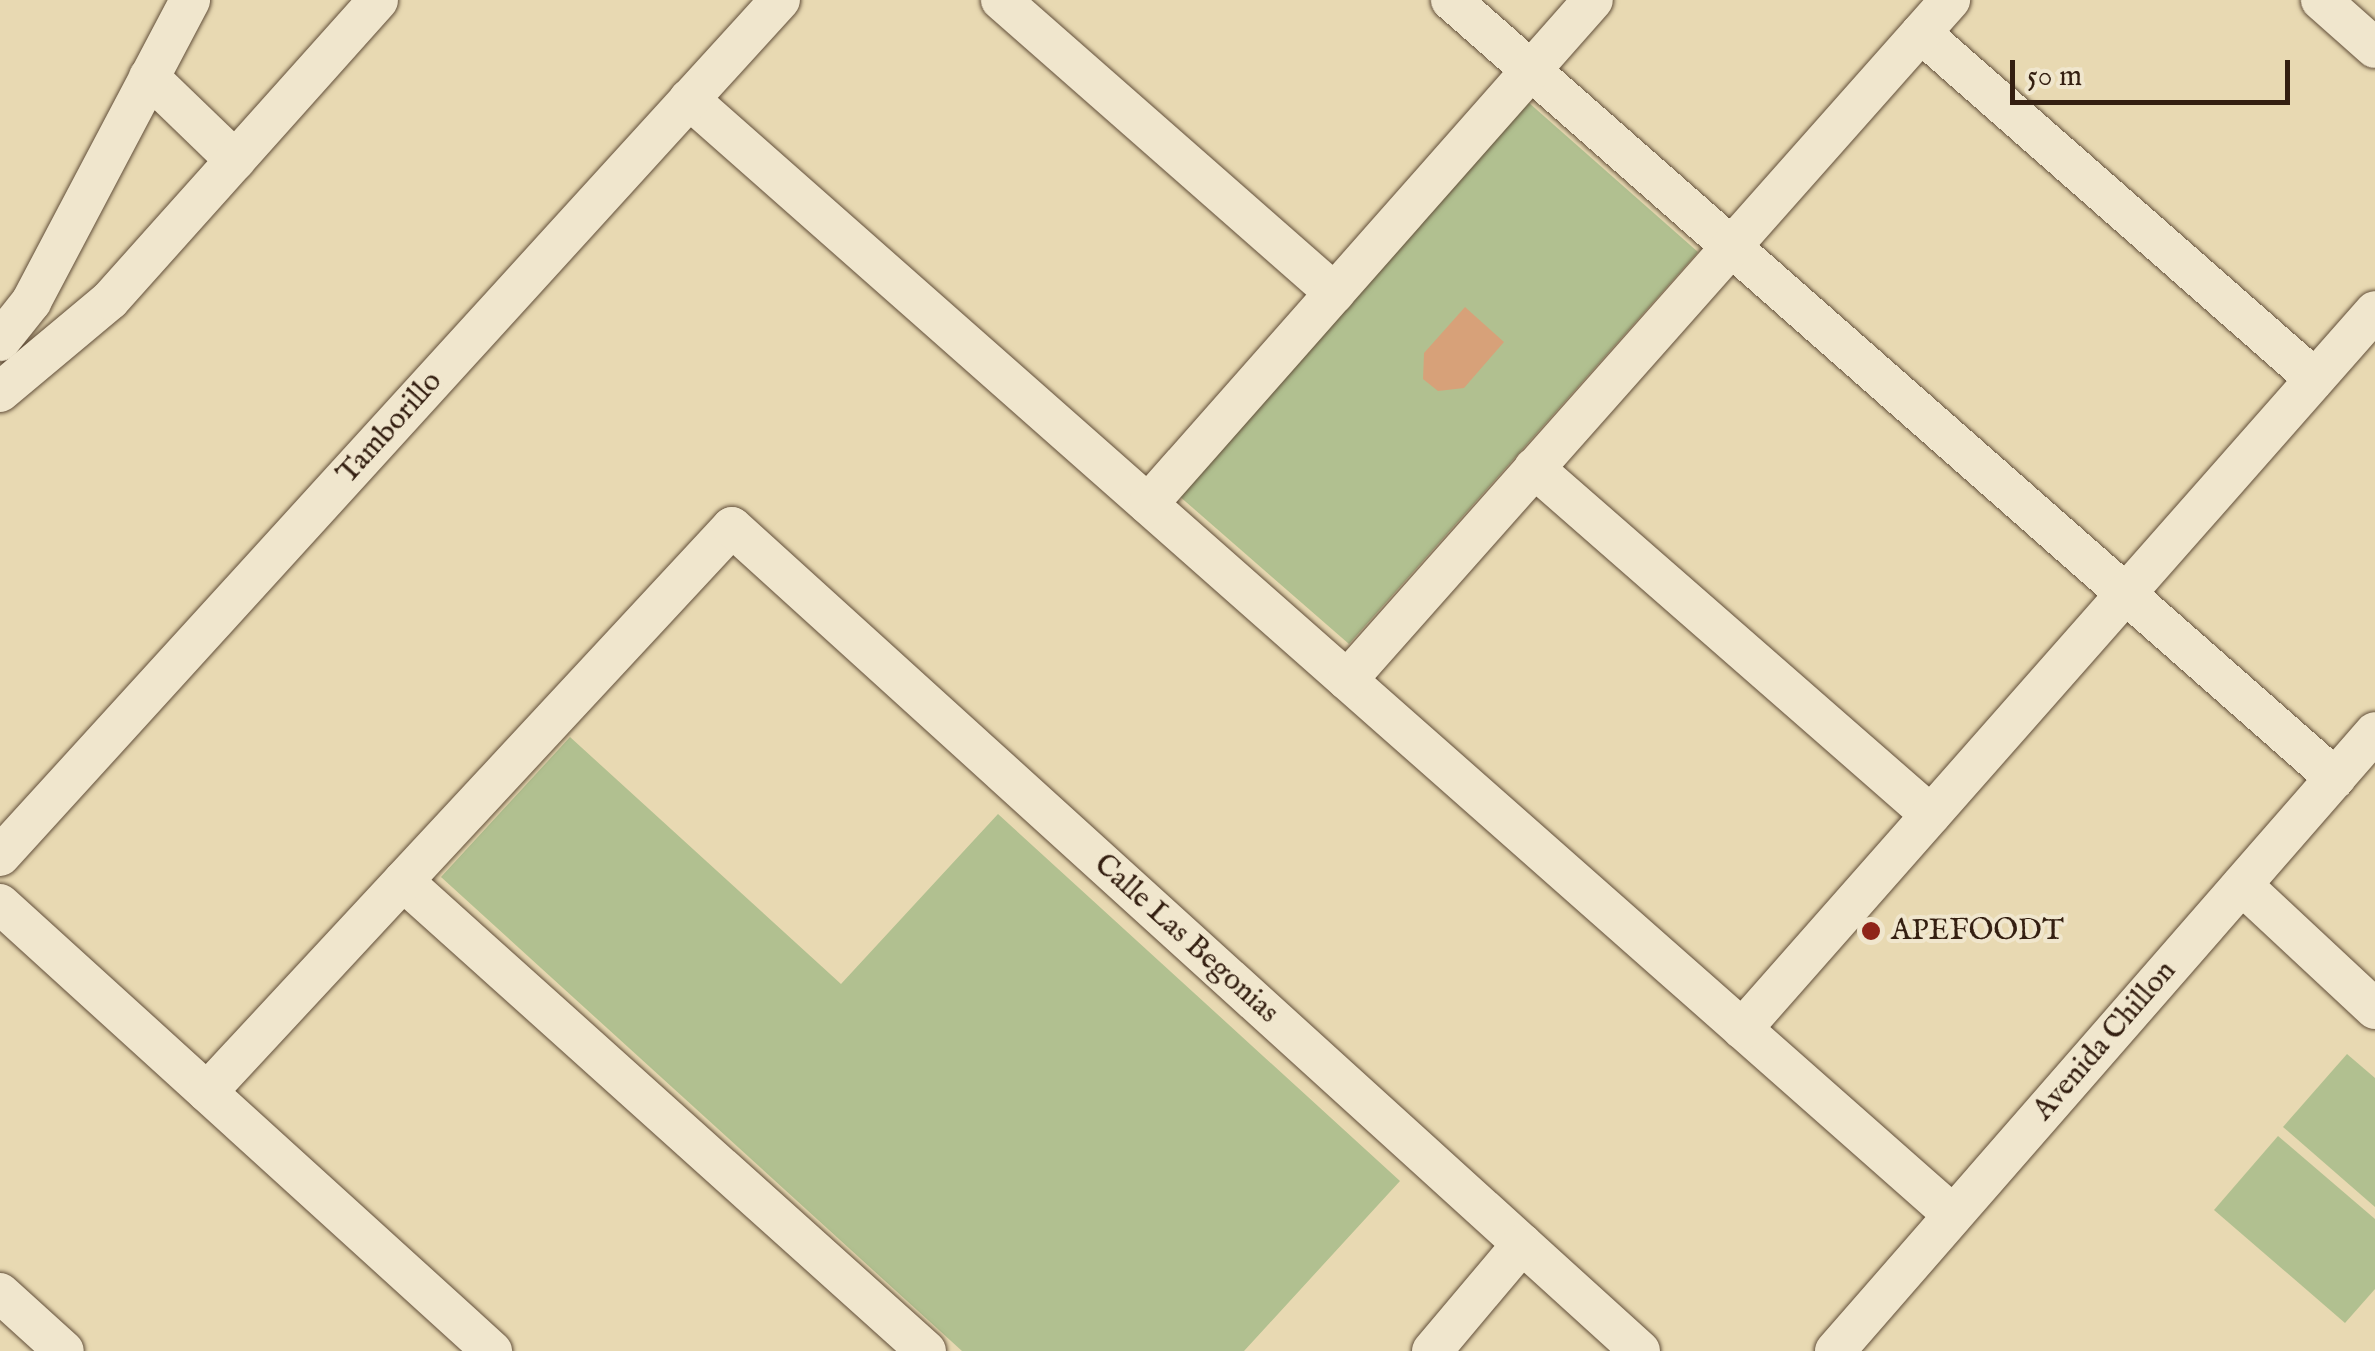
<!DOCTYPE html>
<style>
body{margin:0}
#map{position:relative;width:2375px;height:1351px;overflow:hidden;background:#e8d9b2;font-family:"IM FELL English",serif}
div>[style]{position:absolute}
.green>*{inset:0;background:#b1c090}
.building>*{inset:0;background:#d7a179}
.roads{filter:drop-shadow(0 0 2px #614e39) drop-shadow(0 0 2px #614e39)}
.street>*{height:40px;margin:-20px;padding:0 20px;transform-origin:20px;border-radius:20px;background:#f0e6cd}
.dots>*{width:28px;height:28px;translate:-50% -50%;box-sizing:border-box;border:5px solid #f0e6cd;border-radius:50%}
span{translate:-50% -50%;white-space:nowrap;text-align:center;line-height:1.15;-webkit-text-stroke:8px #f0e6cd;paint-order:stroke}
.street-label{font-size:30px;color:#341f11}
.poi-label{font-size:30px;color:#341f11}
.left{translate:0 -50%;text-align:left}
.scale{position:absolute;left:2010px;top:60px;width:280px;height:45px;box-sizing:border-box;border:5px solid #341f11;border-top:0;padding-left:12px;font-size:30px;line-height:35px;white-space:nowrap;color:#341f11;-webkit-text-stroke:8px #f0e6cd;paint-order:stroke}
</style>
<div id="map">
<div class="green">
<i style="clip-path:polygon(1528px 102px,1698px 252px,1349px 644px,1178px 495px)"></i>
<i style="clip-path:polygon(570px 737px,841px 984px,998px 814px,1400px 1181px,1244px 1351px,962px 1351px,441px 877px)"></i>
<i style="clip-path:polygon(2347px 1054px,2375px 1078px,2375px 1207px,2283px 1127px)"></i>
<i style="clip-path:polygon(2278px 1136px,2375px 1219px,2375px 1289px,2345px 1323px,2214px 1210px)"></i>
</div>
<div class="building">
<i style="clip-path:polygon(1465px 307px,1504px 342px,1464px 388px,1438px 391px,1423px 379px,1424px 353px)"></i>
</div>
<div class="roads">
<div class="street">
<i style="left:1001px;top:0;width:444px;rotate:41.3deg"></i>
<i style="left:1451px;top:0;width:1178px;rotate:41.35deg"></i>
<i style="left:2321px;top:0;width:72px;rotate:41.6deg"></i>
<i style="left:1921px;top:33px;width:524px;rotate:41.29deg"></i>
<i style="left:149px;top:77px;width:120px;rotate:44deg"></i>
<i style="left:689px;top:99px;width:1686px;rotate:41.44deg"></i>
<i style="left:0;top:341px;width:50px;rotate:-51.5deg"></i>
<i style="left:31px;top:302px;width:341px;rotate:-62.2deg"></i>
<i style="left:0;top:392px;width:143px;rotate:-39.9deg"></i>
<i style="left:110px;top:300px;width:402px;rotate:-48.2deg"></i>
<i style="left:1534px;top:468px;width:527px;rotate:41.16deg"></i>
<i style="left:1148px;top:504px;width:672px;rotate:-48.56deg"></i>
<i style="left:1347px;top:680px;width:909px;rotate:-48.43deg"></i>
<i style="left:0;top:856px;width:1158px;rotate:-47.66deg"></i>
<i style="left:403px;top:881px;width:703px;rotate:41.94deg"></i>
<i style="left:2242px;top:885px;width:182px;rotate:43deg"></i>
<i style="left:0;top:904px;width:665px;rotate:42.26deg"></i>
<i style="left:1742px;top:1029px;width:957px;rotate:-48.6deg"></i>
<i style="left:207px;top:1092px;width:771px;rotate:-47.1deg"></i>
<i style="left:732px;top:527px;width:1226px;rotate:42.22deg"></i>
<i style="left:0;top:1293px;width:86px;rotate:42.2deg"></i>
<i style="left:1432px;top:1351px;width:140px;rotate:-49.9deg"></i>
<i style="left:1835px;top:1351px;width:821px;rotate:-48.9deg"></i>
</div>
</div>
<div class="dots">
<i style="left:1871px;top:931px;background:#8f2418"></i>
</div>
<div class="street-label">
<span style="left:390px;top:428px;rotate:-48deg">Tamborillo</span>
<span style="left:1186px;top:939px;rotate:42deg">Calle Las Begonias</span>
<span style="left:2105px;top:1041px;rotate:-49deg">Avenida Chillon</span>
</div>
<div class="poi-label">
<span class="left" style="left:1891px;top:931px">APEFOODT</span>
</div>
<div class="scale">50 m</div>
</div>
